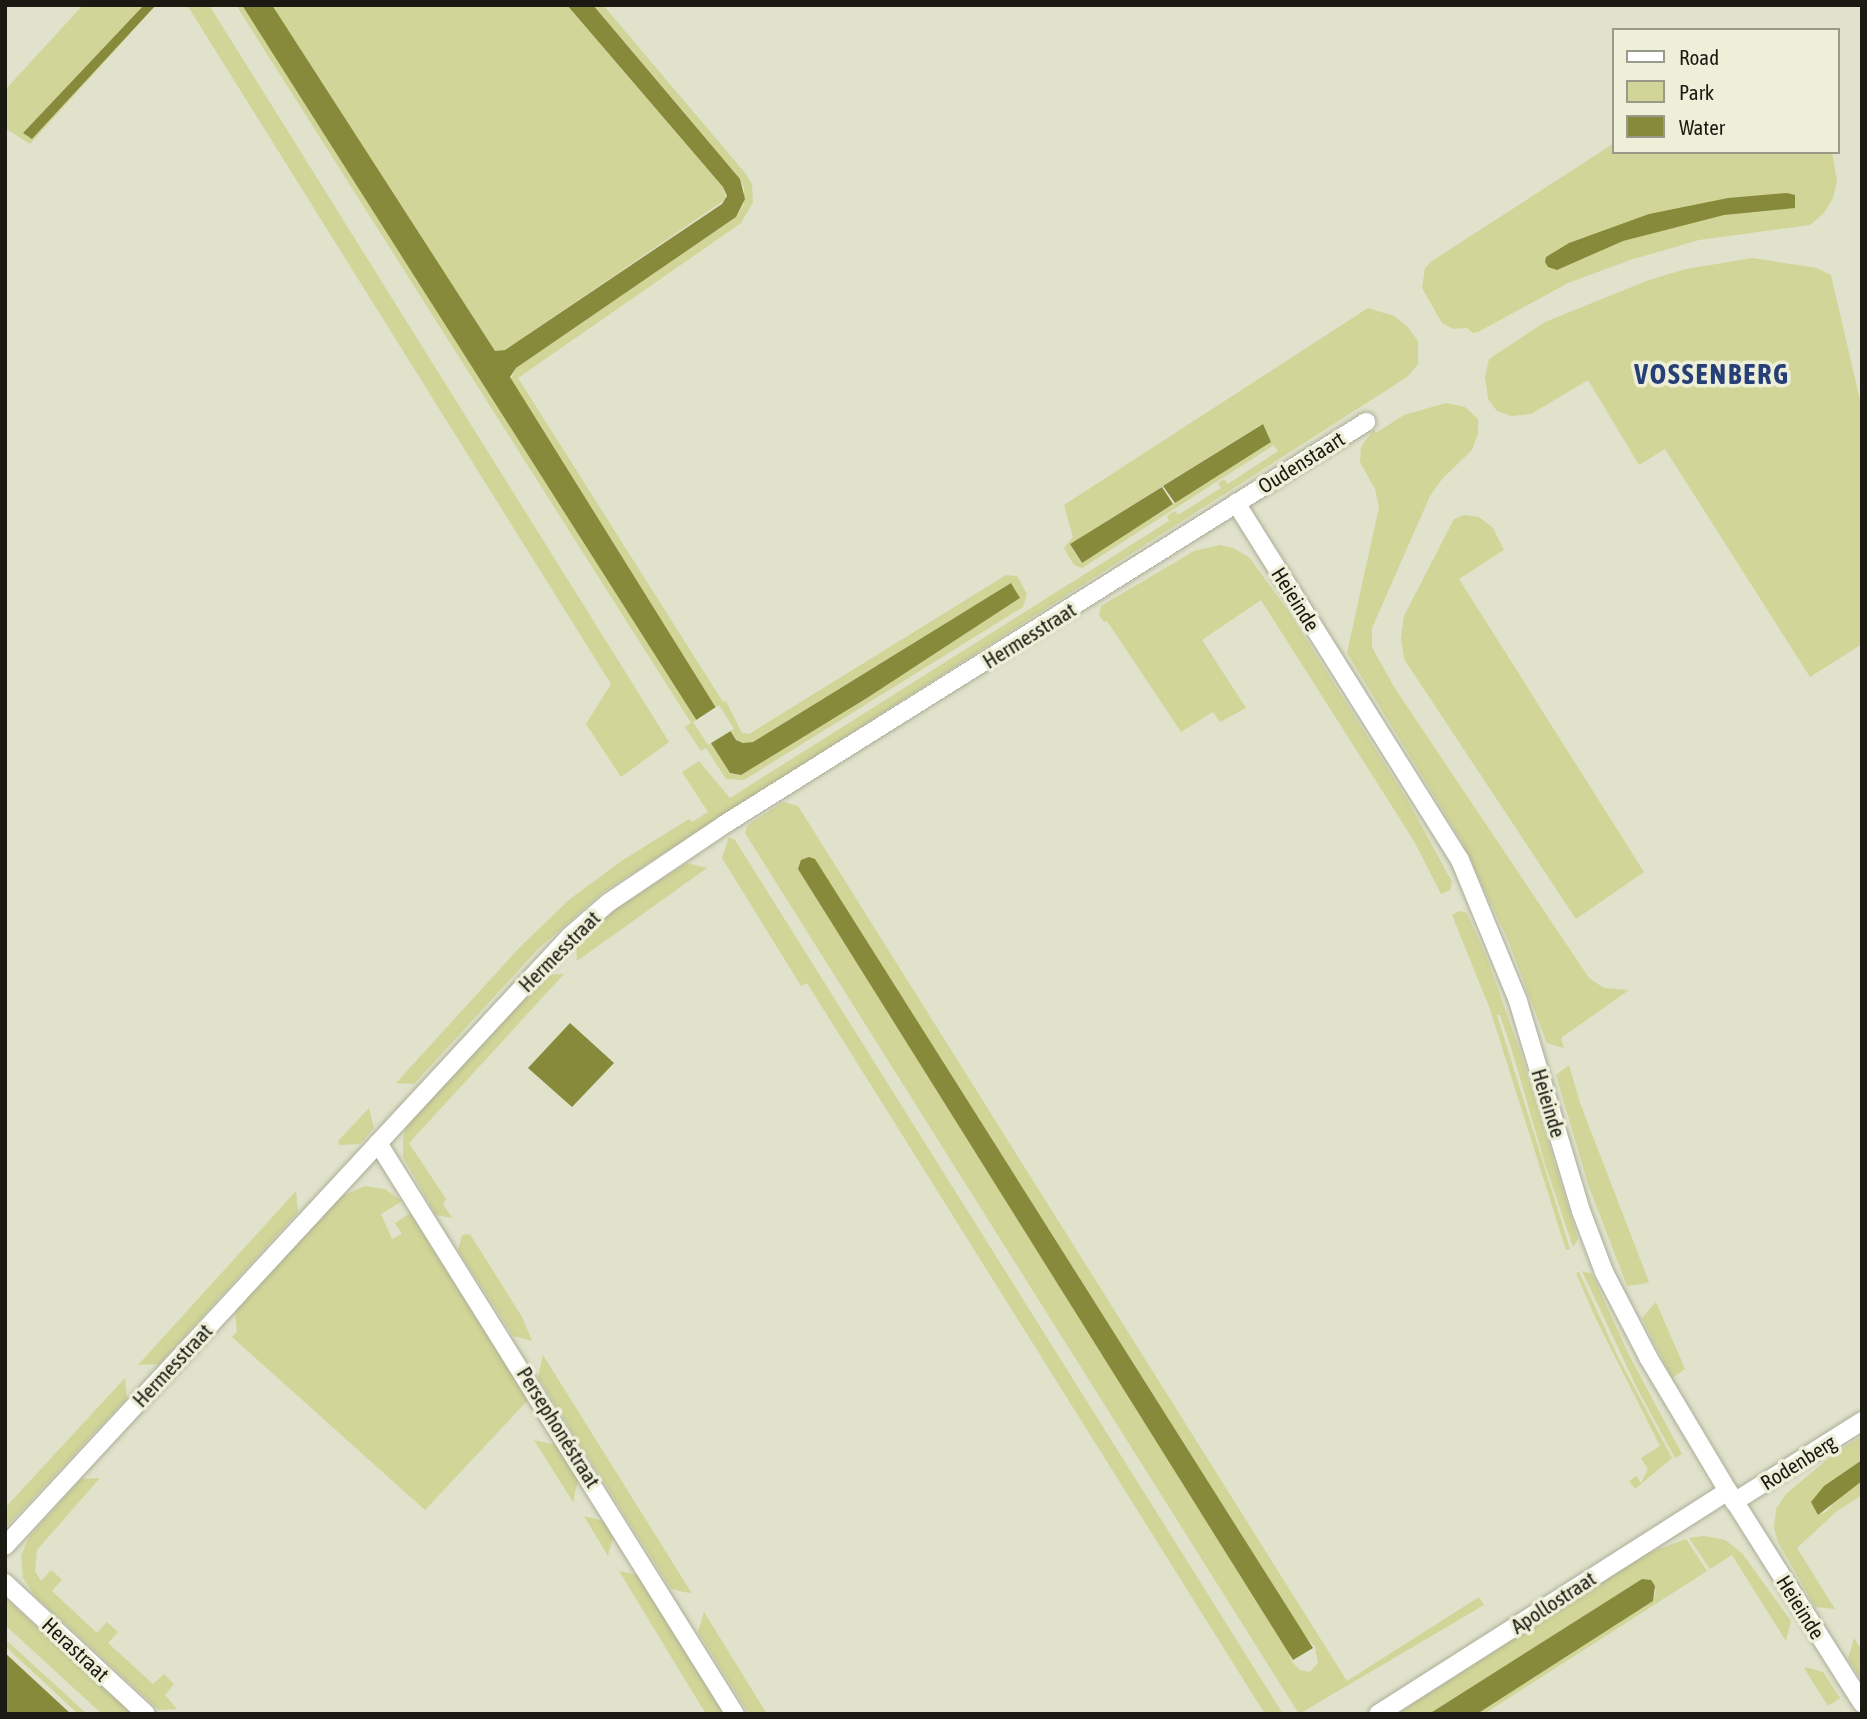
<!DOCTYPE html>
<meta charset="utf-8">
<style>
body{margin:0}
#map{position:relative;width:1867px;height:1719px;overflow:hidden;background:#e0e2cb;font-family:"Asap Condensed",sans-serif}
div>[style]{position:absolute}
.green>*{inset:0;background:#d1d597}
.water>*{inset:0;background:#878a3a}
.pier>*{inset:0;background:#e0e2cb}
.roads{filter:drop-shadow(0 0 2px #abad98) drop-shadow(0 0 2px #abad98)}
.minor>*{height:18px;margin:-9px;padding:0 9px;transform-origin:9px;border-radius:9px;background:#fff}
span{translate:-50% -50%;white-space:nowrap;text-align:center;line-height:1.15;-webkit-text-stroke:7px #edefd8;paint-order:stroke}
.street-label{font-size:21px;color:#1a1a12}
.district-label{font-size:28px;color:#273f77;font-weight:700;letter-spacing:2px}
.frame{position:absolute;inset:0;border:7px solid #1a1a12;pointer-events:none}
.legend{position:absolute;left:1612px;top:28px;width:228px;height:126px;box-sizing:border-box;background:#edefd8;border:2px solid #999a89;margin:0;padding:9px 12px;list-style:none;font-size:21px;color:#1a1a12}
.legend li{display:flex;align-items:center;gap:14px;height:35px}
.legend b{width:35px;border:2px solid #999a89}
</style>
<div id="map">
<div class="green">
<i style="clip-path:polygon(83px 5px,144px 5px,24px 132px,32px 139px,156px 5px,30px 144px,5px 128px,5px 90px)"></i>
<i style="clip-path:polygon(187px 5px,209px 5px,669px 742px,621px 777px,586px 724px,611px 684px)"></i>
<i style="clip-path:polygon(236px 5px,242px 5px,341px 161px,345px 160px,343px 166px,347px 164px,345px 167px,730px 773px,741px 775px,867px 698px,1020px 598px,1011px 583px,753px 742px,743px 743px,736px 740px,510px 381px,516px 368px,736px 217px,744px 204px,744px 188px,740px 179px,593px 5px,603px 5px,746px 174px,752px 184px,753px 202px,741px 223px,518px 378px,723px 702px,726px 701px,742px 733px,749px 734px,1006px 575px,1017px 576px,1027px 594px,1023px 607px,744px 780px,726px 779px,706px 748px,701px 751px,685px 727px,691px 723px)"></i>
<i style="clip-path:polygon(272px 5px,567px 5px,723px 187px,726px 199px,505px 350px,495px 351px,481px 338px)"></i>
<i style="clip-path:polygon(1613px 144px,1613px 152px,1832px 152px,1837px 181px,1833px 198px,1824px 213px,1810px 225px,1699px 240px,1630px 260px,1568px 283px,1478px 332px,1473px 333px,1467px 328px,1453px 329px,1442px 323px,1422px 288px,1425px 268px,1432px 261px)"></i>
<i style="clip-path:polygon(1753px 258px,1817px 268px,1831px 275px,1862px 409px,1862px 644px,1810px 677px,1665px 449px,1639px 465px,1588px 380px,1531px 414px,1511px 416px,1497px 411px,1488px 399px,1485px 377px,1489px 359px,1545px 322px,1649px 280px,1686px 269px)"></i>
<i style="clip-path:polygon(evenodd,1368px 308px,1394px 316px,1407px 326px,1418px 341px,1418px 364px,1407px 377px,603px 892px,538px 949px,414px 1084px,396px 1083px,519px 948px,570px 899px,623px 860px,689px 819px,692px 822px,708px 812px,682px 772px,699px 761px,730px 798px,1169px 521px,1167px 516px,1175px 511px,1178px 515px,1221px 488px,1218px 483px,1224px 479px,1228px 484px,1278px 451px,1274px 445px,1082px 568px,1074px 565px,1064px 548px,1073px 537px,1064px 505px,1368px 308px,1262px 424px,1271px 442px,1081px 563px,1070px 544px,1262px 424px)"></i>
<i style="clip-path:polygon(1446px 403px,1465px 407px,1478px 419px,1478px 433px,1472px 450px,1442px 479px,1430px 496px,1372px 628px,1372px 647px,1394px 687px,1589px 978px,1604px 988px,1629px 990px,1561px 1038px,1564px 1048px,1547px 1043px,1508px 940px,1461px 840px,1347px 653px,1379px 507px,1375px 489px,1360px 462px,1361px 447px,1374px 429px,1376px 433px,1404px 415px)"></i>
<i style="clip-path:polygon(1465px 515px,1479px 517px,1493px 528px,1504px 550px,1459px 579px,1644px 872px,1576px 919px,1404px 659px,1401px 638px,1404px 616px,1454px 519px)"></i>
<i style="clip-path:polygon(1220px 545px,1233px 548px,1249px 557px,1289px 612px,1408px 801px,1452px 882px,1450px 890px,1441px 894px,1414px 841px,1261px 600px,1202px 640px,1246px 708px,1220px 722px,1213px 712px,1181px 732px,1107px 621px,1104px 622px,1099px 615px,1101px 606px,1194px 551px)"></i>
<i style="clip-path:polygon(evenodd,783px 802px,798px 806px,1347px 1681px,1479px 1597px,1484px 1605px,1299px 1714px,745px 833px,748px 825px,783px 802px,1218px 1537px,1315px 1647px,1318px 1663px,1310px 1672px,1300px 1670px,1292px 1662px,1285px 1643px,1218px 1537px)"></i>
<i style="clip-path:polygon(729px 837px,735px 840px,1283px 1714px,1265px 1714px,807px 983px,801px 986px,722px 858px)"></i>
<i style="clip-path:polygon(687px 863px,707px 868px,577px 961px,576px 941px,611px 912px)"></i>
<i style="clip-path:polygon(1460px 911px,1467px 913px,1487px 958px,1521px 1054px,1578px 1239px,1573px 1247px,1545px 1164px,1513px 1054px,1500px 1015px,1497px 1015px,1570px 1249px,1566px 1250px,1490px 1009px,1452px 915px)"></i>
<i style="clip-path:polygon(564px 974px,409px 1143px,446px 1199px,443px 1204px,452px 1218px,436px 1215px,403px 1157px,403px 1137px,407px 1125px,543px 975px)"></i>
<i style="clip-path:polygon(1569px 1065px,1580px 1103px,1649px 1282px,1643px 1284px,1627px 1286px,1588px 1184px,1556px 1075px)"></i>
<i style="clip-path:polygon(369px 1108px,374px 1128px,360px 1144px,339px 1145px,338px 1141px)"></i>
<i style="clip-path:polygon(365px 1186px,385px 1189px,402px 1201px,381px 1214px,392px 1239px,402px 1234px,395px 1223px,410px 1213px,528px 1400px,425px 1510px,232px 1337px,237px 1332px,235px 1311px,340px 1197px)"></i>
<i style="clip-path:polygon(296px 1191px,298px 1212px,159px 1364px,138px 1365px)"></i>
<i style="clip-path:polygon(470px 1234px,522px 1317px,532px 1341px,513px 1336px,458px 1250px,462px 1235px)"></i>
<i style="clip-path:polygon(1582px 1271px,1592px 1274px,1629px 1355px,1682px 1454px,1675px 1458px,1637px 1388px)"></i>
<i style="clip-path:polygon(1579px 1272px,1618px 1357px,1672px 1458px,1635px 1489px,1629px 1481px,1636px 1476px,1641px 1483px,1648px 1469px,1641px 1458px,1660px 1446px,1595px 1317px,1576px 1273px)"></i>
<i style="clip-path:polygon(1656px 1302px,1685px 1369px,1672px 1378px,1642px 1318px)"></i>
<i style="clip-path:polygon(543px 1355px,691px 1592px,689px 1593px,671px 1589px,538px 1377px)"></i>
<i style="clip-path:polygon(125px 1378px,127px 1398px,5px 1528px,5px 1508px)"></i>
<i style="clip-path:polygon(1862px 1436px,1862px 1460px,1824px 1486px,1817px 1515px,1826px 1512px,1844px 1492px,1862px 1481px,1862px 1495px,1837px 1511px,1797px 1548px,1835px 1609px,1815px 1607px,1778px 1542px,1774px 1528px,1776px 1509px,1786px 1494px,1835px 1453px)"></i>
<i style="clip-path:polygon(534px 1440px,556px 1445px,578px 1480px,573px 1502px)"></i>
<i style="clip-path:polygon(100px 1478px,37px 1550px,35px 1571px,41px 1581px,51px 1570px,62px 1580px,52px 1591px,97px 1633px,107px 1622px,118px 1632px,108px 1643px,153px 1684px,164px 1674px,174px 1684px,165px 1695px,177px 1709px,159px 1710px,34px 1595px,23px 1578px,21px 1556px,29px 1537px,81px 1479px)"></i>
<i style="clip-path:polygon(584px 1516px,603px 1521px,613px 1537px,608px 1556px)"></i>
<i style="clip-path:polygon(1704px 1536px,1725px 1540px,1742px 1553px,1791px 1621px,1786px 1641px,1732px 1555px,1710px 1569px,1689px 1538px)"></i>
<i style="clip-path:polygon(1686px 1539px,1707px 1571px,1484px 1714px,1477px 1714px,1653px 1601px,1656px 1590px,1649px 1581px,1642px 1579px,1429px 1714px,1397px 1714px,1648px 1553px)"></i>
<i style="clip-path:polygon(619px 1571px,638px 1575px,724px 1714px,706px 1714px)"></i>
<i style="clip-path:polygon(5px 1598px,109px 1693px,132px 1714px,102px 1714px,5px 1625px)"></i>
<i style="clip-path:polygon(704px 1612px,767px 1714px,749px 1714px,698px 1632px)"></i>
<i style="clip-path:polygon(1854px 1638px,1862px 1651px,1862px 1681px,1848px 1659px)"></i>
<i style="clip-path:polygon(5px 1639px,87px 1714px,78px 1714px,5px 1646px)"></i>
<i style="clip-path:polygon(1806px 1667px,1823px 1672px,1840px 1698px,1828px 1706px,1804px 1668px)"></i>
</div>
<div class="water">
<i style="clip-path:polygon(144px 5px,156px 5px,32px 139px,23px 133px)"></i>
<i style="clip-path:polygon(242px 5px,272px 5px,495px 351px,505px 350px,722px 204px,727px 196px,723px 187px,567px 5px,593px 5px,740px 179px,745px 199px,736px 217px,516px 368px,510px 377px,736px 740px,743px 743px,753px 742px,1011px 583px,1020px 598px,867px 698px,741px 775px,730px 773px)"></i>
<i style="clip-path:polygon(1787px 193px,1795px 195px,1795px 208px,1724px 215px,1623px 241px,1557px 270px,1548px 267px,1545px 262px,1546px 257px,1569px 243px,1649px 214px,1728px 198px)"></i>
<i style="clip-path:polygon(1263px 424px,1271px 442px,1175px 503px,1163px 486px)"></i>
<i style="clip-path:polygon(1162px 487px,1173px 504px,1082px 563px,1070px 544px)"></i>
<i style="clip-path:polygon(809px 857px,815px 859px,1313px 1648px,1293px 1660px,798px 869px,801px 860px)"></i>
<i style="clip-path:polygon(570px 1023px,614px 1063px,572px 1107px,528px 1068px)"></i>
<i style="clip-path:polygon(1862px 1460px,1862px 1481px,1818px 1515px,1811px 1502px,1824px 1486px)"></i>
<i style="clip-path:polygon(1642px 1579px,1651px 1580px,1655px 1586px,1653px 1601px,1477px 1714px,1429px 1714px)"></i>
<i style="clip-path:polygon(5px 1653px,71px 1714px,5px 1714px)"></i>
</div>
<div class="pier">
<i style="clip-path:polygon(719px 705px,734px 729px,708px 745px,693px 722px)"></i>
</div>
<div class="roads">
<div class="minor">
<i style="left:1236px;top:503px;width:421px;rotate:57.9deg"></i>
<i style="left:1460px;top:860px;width:152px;rotate:67.6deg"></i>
<i style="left:1518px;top:1001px;width:219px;rotate:73.3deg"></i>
<i style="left:1581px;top:1211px;width:65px;rotate:69.3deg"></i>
<i style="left:1604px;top:1272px;width:96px;rotate:62.6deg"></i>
<i style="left:1648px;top:1357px;width:156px;rotate:59.2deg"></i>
<i style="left:1728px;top:1491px;width:251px;rotate:57.7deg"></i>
<i style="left:378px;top:1143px;width:673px;rotate:57.99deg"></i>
<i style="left:1734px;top:1502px;width:151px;rotate:-32.3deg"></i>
<i style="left:5px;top:1546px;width:831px;rotate:-47.19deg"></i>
<i style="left:570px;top:936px;width:50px;rotate:-41deg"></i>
<i style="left:608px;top:903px;width:141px;rotate:-34deg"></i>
<i style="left:725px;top:824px;width:757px;rotate:-32.09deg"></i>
<i style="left:5px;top:1583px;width:192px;rotate:42.9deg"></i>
<i style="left:1378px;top:1714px;width:415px;rotate:-32.5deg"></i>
</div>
</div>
<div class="street-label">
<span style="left:1301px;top:462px;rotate:-32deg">Oudenstaart</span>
<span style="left:1296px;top:599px;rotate:58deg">Heieinde</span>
<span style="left:1029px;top:635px;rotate:-32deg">Hermesstraat</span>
<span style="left:559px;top:951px;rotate:-45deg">Hermesstraat</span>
<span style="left:1549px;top:1103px;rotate:73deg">Heieinde</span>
<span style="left:172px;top:1365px;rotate:-47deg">Hermesstraat</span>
<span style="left:559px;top:1427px;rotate:58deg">Persephonéstraat</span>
<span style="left:1798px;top:1462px;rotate:-32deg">Rodenberg</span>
<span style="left:1553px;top:1602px;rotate:-33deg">Apollostraat</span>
<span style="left:1801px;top:1607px;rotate:58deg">Heieinde</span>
<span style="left:76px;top:1649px;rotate:43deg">Herastraat</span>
</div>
<div class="district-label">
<span style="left:1712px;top:374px">VOSSENBERG</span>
</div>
<div class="frame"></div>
<ul class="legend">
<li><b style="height:9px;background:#fff"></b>Road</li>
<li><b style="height:19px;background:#d1d597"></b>Park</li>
<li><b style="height:19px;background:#878a3a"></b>Water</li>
</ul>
</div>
